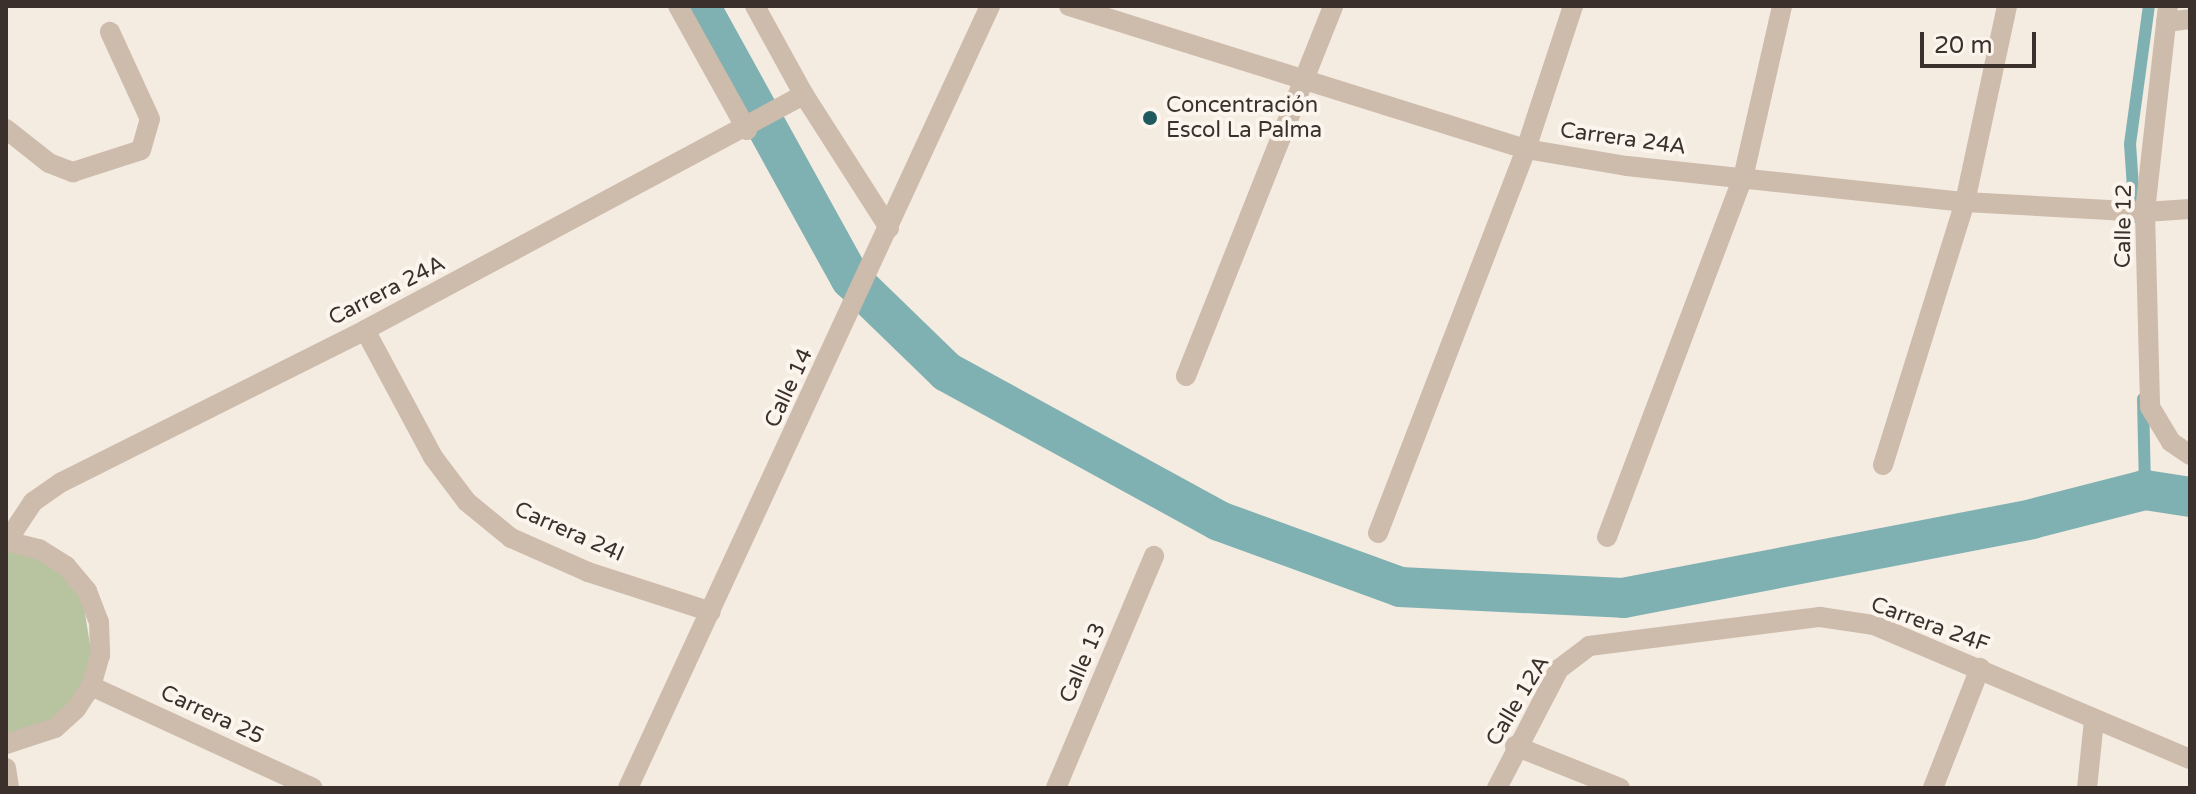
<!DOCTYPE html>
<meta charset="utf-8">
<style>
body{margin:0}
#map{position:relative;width:2196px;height:794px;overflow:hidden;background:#f4ebe1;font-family:"Varela Round",sans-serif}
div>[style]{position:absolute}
.green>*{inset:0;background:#b8c4a0}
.stream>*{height:12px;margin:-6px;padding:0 6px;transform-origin:6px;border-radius:6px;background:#7fb0b2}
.canal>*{height:40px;margin:-20px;padding:0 20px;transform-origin:20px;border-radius:20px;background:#7fb0b2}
.minor>*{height:20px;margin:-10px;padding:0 10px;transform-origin:10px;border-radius:10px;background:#cdbbac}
.dots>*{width:22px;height:22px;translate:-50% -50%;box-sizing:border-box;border:4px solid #fbf5ee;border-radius:50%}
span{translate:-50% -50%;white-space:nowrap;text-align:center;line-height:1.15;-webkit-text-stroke:8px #fbf5ee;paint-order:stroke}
.poi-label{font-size:22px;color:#3b302b}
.left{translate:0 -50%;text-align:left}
.street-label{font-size:22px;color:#3b302b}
.frame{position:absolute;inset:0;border:8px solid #3b302b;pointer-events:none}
.scale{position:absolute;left:1920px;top:32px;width:116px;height:36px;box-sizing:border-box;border:4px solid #3b302b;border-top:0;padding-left:10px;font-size:24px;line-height:28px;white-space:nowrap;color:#3b302b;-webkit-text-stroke:6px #fbf5ee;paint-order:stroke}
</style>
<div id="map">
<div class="green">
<i style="clip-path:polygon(6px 550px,45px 561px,67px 578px,83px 601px,92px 657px,83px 685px,66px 710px,43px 727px,6px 740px)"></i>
</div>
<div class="stream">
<i style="left:2135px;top:217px;width:73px;rotate:-93.9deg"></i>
<i style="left:2130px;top:144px;width:139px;rotate:-82.2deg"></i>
<i style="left:2143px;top:399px;width:91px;rotate:88.7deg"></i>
</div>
<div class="canal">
<i style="left:700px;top:6px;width:312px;rotate:61.1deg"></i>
<i style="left:851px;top:279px;width:134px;rotate:44.1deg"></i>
<i style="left:947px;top:372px;width:310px;rotate:28.7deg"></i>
<i style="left:1219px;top:521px;width:193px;rotate:20deg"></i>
<i style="left:1400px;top:587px;width:223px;rotate:2.8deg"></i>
<i style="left:1623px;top:598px;width:417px;rotate:-10.9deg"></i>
<i style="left:2032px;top:519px;width:117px;rotate:-14.4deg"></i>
<i style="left:2145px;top:490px;width:46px;rotate:8.8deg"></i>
</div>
<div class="minor">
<i style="left:678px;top:6px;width:142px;rotate:60.9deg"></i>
<i style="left:755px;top:6px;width:102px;rotate:61.2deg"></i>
<i style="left:804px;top:95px;width:158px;rotate:57.4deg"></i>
<i style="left:1069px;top:6px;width:479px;rotate:17.4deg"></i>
<i style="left:1526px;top:149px;width:102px;rotate:9.6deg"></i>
<i style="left:1627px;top:166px;width:340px;rotate:6.1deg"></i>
<i style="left:1965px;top:202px;width:180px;rotate:3.2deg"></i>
<i style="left:2145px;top:212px;width:45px;rotate:-3.8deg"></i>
<i style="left:2168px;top:6px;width:207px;rotate:96.4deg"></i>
<i style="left:2145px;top:212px;width:195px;rotate:88.5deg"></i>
<i style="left:2150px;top:407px;width:41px;rotate:59deg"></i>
<i style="left:2171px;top:442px;width:23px;rotate:34deg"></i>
<i style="left:2166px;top:22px;width:24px;rotate:-7deg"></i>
<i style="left:6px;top:129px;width:55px;rotate:38.3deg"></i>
<i style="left:49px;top:163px;width:26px;rotate:21deg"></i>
<i style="left:73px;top:172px;width:71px;rotate:-17.9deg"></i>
<i style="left:141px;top:150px;width:32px;rotate:-74deg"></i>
<i style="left:150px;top:119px;width:96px;rotate:-114.7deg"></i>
<i style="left:365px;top:330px;width:144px;rotate:61.8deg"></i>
<i style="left:433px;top:457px;width:56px;rotate:52.9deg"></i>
<i style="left:467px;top:502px;width:57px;rotate:39.3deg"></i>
<i style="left:511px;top:538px;width:84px;rotate:23.8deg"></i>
<i style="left:588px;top:572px;width:129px;rotate:18deg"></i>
<i style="left:1186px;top:376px;width:398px;rotate:-68.3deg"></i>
<i style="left:1883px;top:465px;width:275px;rotate:-72.7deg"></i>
<i style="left:1965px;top:202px;width:200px;rotate:-77.9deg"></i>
<i style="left:1378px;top:533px;width:412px;rotate:-68.9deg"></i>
<i style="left:1526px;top:149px;width:151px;rotate:-71.8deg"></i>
<i style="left:1607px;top:537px;width:384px;rotate:-69.3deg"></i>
<i style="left:1743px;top:178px;width:176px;rotate:-77.2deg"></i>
<i style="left:6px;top:541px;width:34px;rotate:14deg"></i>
<i style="left:39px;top:549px;width:32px;rotate:32deg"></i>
<i style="left:66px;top:566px;width:33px;rotate:50deg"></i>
<i style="left:87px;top:591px;width:33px;rotate:69deg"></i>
<i style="left:99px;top:622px;width:33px;rotate:88deg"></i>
<i style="left:100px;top:655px;width:32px;rotate:106deg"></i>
<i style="left:91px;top:686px;width:27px;rotate:123deg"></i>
<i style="left:76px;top:709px;width:28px;rotate:138deg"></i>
<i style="left:55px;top:728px;width:52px;rotate:161.9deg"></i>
<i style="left:7px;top:541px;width:47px;rotate:-56.3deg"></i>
<i style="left:33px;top:502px;width:35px;rotate:-35deg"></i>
<i style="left:62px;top:482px;width:339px;rotate:-26.6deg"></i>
<i style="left:365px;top:330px;width:498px;rotate:-28.2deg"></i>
<i style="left:91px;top:686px;width:244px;rotate:24.7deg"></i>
<i style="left:1515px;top:746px;width:113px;rotate:21.8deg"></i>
<i style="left:6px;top:768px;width:20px;rotate:81deg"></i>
<i style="left:628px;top:788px;width:862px;rotate:-65.16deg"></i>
<i style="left:1056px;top:788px;width:252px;rotate:-67.1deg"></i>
<i style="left:1497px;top:788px;width:134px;rotate:-62.5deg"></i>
<i style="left:1559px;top:669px;width:38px;rotate:-37deg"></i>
<i style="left:1589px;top:646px;width:233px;rotate:-7.2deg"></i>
<i style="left:1820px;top:617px;width:55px;rotate:8.4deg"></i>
<i style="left:1874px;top:625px;width:343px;rotate:23deg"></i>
<i style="left:1933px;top:788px;width:129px;rotate:-68.6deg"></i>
<i style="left:2087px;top:788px;width:68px;rotate:-84.1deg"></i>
</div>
<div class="dots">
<i style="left:1150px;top:118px;background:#1f5a5e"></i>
</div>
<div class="poi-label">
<span class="left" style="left:1166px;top:118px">Concentración<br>Escol La Palma</span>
</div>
<div class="street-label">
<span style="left:1623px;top:139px;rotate:8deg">Carrera 24A</span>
<span style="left:2124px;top:226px;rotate:-89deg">Calle 12</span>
<span style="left:387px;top:291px;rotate:-27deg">Carrera 24A</span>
<span style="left:789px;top:388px;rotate:-65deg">Calle 14</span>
<span style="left:569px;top:532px;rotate:24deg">Carrera 24I</span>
<span style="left:1930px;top:625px;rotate:20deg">Carrera 24F</span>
<span style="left:1083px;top:663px;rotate:-67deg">Calle 13</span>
<span style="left:1518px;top:701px;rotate:-59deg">Calle 12A</span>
<span style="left:212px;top:715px;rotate:25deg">Carrera 25</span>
</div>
<div class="frame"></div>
<div class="scale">20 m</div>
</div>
